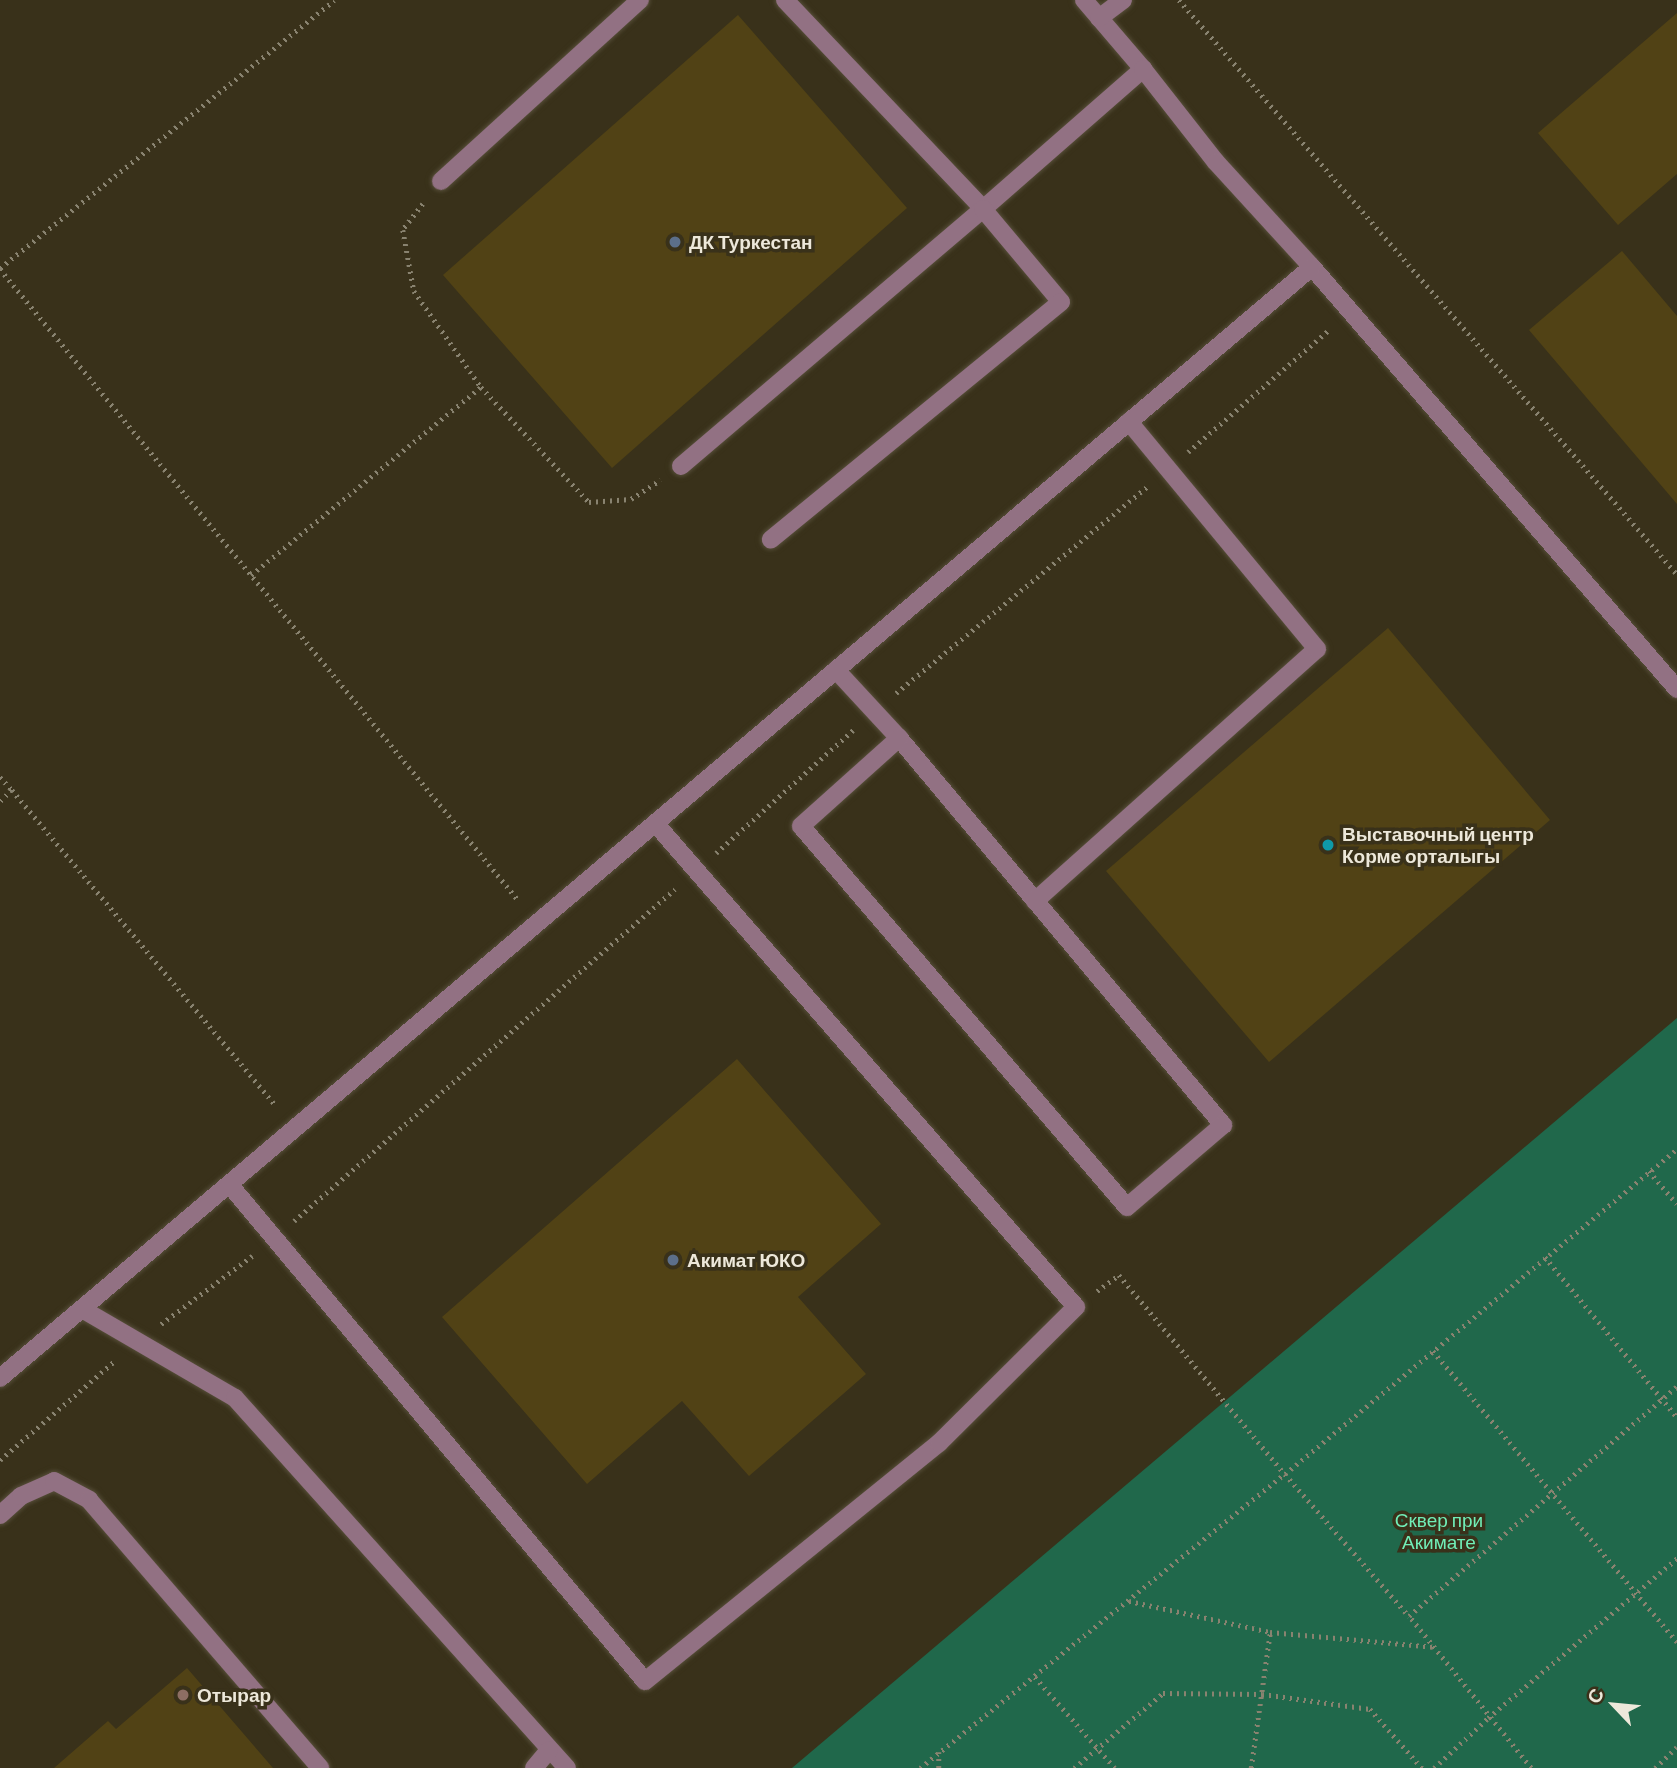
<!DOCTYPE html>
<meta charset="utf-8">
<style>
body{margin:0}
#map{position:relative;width:1677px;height:1768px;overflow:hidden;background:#39311a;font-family:Barlow,sans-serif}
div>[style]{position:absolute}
.green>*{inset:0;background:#20684b}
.building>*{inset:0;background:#514215}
.path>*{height:4.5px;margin-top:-2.25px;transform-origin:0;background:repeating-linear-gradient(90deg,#898370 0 2px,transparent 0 7px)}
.roads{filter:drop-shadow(0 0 2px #564e39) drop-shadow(0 0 2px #564e39)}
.minor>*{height:18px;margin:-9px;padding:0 9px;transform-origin:9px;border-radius:9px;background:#927183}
.dots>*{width:19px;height:19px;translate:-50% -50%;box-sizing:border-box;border:4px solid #39311a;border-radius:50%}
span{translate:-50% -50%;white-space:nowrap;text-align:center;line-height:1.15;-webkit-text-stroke:7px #39311a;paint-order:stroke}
.poi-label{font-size:19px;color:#ede8da;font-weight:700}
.left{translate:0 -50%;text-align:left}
.park-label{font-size:19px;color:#70eeb7}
.north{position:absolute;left:1579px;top:1670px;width:70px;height:70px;-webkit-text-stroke:5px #39311a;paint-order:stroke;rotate:296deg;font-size:19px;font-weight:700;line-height:28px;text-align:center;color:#ede8da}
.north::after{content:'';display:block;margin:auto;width:24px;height:32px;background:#ede8da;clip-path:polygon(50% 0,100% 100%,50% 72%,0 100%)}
</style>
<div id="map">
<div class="green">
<i style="clip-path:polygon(1677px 1018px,1677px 1768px,792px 1768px)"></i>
</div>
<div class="building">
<i style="clip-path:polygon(1677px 13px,1677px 174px,1618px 225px,1538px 133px)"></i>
<i style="clip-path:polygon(738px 15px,907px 208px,612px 468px,443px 275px)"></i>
<i style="clip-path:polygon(1622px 251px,1677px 316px,1677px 504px,1529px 330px)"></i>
<i style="clip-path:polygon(1388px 628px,1550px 820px,1269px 1062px,1106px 871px)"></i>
<i style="clip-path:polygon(737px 1059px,881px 1224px,798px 1297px,866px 1374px,749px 1476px,682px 1401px,587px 1484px,442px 1317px)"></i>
<i style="clip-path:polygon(187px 1668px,273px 1768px,54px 1768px,108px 1721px,116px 1729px)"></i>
</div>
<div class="path">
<i style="left:1179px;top:0;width:760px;rotate:49.06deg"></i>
<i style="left:423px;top:204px;width:33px;rotate:128deg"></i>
<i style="left:403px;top:230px;width:62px;rotate:79.8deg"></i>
<i style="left:414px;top:291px;width:117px;rotate:55.1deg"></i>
<i style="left:0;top:268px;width:428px;rotate:-38.7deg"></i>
<i style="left:0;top:269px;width:818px;rotate:50.61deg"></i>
<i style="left:1188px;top:452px;width:186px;rotate:-40.9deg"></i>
<i style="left:251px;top:575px;width:297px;rotate:-39.3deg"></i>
<i style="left:481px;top:387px;width:158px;rotate:46.8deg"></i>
<i style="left:589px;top:502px;width:42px;rotate:-4.1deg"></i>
<i style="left:631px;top:499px;width:35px;rotate:-33deg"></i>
<i style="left:896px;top:693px;width:325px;rotate:-39.4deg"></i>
<i style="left:0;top:777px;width:18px;rotate:47deg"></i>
<i style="left:12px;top:790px;width:17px;rotate:135deg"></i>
<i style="left:12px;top:790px;width:412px;rotate:50.1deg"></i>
<i style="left:716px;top:853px;width:184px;rotate:-41.9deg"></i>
<i style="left:1649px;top:1171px;width:43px;rotate:49.7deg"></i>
<i style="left:294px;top:1221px;width:505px;rotate:-41.07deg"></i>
<i style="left:1545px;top:1257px;width:207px;rotate:50.5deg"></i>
<i style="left:1097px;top:1291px;width:27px;rotate:-36deg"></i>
<i style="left:1119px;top:1275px;width:259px;rotate:50.2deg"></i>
<i style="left:1285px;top:1474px;width:189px;rotate:48.9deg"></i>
<i style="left:161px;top:1324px;width:114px;rotate:-36.8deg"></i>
<i style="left:1433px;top:1351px;width:380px;rotate:50deg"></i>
<i style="left:0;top:1460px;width:153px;rotate:-40.8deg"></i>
<i style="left:1129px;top:1601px;width:144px;rotate:12.4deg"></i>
<i style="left:1270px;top:1632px;width:166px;rotate:5.2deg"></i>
<i style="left:1035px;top:1677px;width:121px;rotate:48.7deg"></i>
<i style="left:939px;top:1752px;width:16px;rotate:90deg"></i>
<i style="left:920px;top:1768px;width:469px;rotate:-38.9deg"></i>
<i style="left:1285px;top:1474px;width:509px;rotate:-39.66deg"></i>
<i style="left:1074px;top:1768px;width:116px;rotate:-40.1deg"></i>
<i style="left:1163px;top:1693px;width:99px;rotate:0.6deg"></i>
<i style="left:1262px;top:1694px;width:109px;rotate:7.9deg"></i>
<i style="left:1370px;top:1709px;width:79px;rotate:48.6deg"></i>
<i style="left:1251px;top:1768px;width:137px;rotate:-82deg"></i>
<i style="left:1434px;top:1768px;width:74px;rotate:-42.8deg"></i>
<i style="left:1488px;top:1718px;width:248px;rotate:-40.2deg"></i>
<i style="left:1531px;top:1768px;width:195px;rotate:-128.8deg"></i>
<i style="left:1409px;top:1616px;width:353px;rotate:-40.6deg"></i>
<i style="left:1655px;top:1768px;width:30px;rotate:-44deg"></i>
</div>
<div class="roads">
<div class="minor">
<i style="left:785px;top:0;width:288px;rotate:46.5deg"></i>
<i style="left:983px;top:209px;width:213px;rotate:-41.2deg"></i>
<i style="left:1084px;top:0;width:91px;rotate:49.5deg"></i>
<i style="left:1143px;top:69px;width:118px;rotate:51.9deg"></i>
<i style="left:1216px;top:162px;width:142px;rotate:47.6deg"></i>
<i style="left:1312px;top:267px;width:558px;rotate:49.14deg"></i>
<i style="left:1099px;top:18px;width:30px;rotate:-37deg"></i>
<i style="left:441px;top:181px;width:269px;rotate:-42.3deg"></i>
<i style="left:681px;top:466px;width:397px;rotate:-40.4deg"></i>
<i style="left:983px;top:209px;width:121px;rotate:50deg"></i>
<i style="left:1061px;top:302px;width:375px;rotate:140.7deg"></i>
<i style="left:836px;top:670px;width:93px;rotate:47.2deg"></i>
<i style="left:899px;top:738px;width:505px;rotate:50.06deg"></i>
<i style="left:1223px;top:1125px;width:126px;rotate:139.5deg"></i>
<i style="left:1127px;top:1207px;width:501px;rotate:-130.55deg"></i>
<i style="left:801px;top:826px;width:132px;rotate:-41.9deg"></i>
<i style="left:1035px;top:901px;width:378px;rotate:-41.8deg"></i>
<i style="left:1317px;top:649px;width:295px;rotate:-129.6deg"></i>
<i style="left:229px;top:1184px;width:648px;rotate:50.07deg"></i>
<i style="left:645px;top:1681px;width:378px;rotate:-39deg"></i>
<i style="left:939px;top:1443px;width:193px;rotate:-44.8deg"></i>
<i style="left:1076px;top:1307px;width:641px;rotate:-131.02deg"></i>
<i style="left:82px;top:1309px;width:177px;rotate:30.2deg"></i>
<i style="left:235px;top:1398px;width:497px;rotate:48.1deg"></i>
<i style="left:0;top:1378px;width:1719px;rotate:-40.26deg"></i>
<i style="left:0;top:1515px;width:28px;rotate:-42deg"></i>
<i style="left:21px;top:1496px;width:36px;rotate:-24deg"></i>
<i style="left:54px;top:1481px;width:40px;rotate:28deg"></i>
<i style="left:89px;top:1500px;width:354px;rotate:49.2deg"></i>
<i style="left:534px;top:1768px;width:23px;rotate:-50deg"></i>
</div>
</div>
<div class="dots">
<i style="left:675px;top:242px;background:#5c6f8a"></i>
<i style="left:1328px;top:845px;background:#0f9aa8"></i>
<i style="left:673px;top:1260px;background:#5c6f8a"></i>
<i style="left:183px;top:1695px;background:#8d6e63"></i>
</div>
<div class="poi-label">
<span class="left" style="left:689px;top:242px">ДК Туркестан</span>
<span class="left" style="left:1342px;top:845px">Выставочный центр<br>Корме орталыгы</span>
<span class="left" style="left:687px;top:1260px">Акимат ЮКО</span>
<span class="left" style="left:197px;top:1695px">Отырар</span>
</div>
<div class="park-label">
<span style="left:1439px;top:1531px">Сквер при<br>Акимате</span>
</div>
<div class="north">С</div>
</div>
